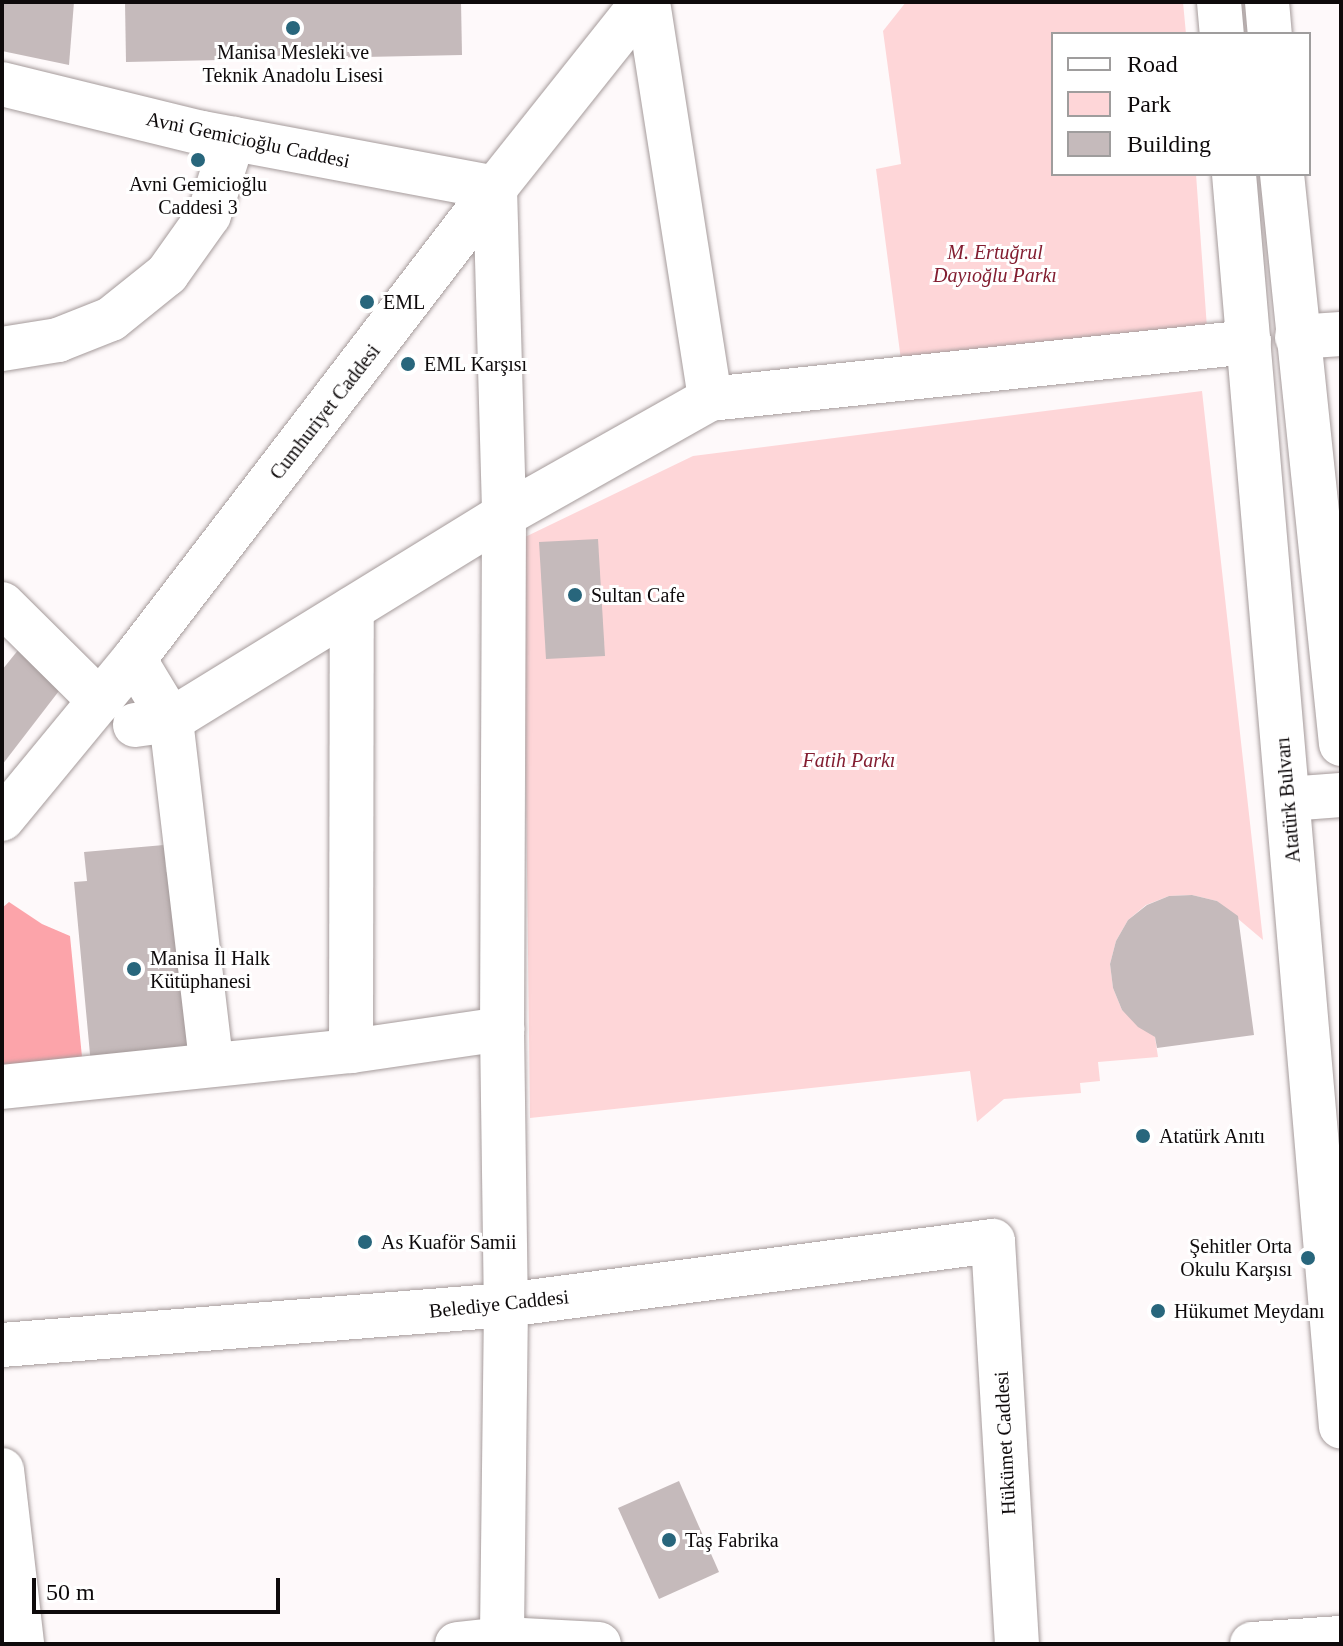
<!DOCTYPE html>
<meta charset="utf-8">
<style>
body{margin:0}
#map{position:relative;width:1343px;height:1646px;overflow:hidden;background:#fef9fa;font-family:Georgia,serif}
div>[style]{position:absolute}
.green>*{inset:0;background:#fed6d8}
.forest>*{inset:0;background:#fca4aa}
.building>*{inset:0;background:#c5babb}
.roads{filter:drop-shadow(0 0 2px #a59b9b) drop-shadow(0 0 2px #a59b9b)}
.minor>*{height:44px;margin:-22px;padding:0 22px;transform-origin:22px;border-radius:22px;background:#fff}
.major>*{height:44px;margin:-22px;padding:0 22px;transform-origin:22px;border-radius:22px;background:#fff}
.dots>*{width:22px;height:22px;translate:-50% -50%;box-sizing:border-box;border:4px solid #fff;border-radius:50%}
span{translate:-50% -50%;white-space:nowrap;text-align:center;line-height:1.15;-webkit-text-stroke:6px #fff;paint-order:stroke}
.poi-label{font-size:20px;color:#0e0a0b}
.left{translate:0 -50%;text-align:left}
.right{translate:-100% -50%;text-align:right}
.street-label{font-size:20px;color:#0e0a0b}
.park-label{font-size:20px;color:#831e31;font-style:italic}
.frame{position:absolute;inset:0;border:4px solid #0e0a0b;pointer-events:none}
.legend{position:absolute;left:1051px;top:32px;width:260px;height:144px;box-sizing:border-box;background:#fff;border:2px solid #9f9d9d;margin:0;padding:10px 14px;list-style:none;font-size:24px;color:#0e0a0b}
.legend li{display:flex;align-items:center;gap:16px;height:40px}
.legend b{width:40px;border:2px solid #9f9d9d}
.scale{position:absolute;left:32px;top:1578px;width:248px;height:36px;box-sizing:border-box;border:4px solid #0e0a0b;border-top:0;padding-left:10px;font-size:24px;line-height:28px;white-space:nowrap;color:#0e0a0b;-webkit-text-stroke:6px #fff;paint-order:stroke}
</style>
<div id="map">
<div class="green">
<i style="clip-path:polygon(906px 2px,1183px 2px,1186px 34px,1053px 34px,1053px 174px,1196px 174px,1208px 342px,904px 383px,876px 169px,901px 164px,883px 31px)"></i>
<i style="clip-path:polygon(1202px 391px,1263px 940px,1217px 901px,1192px 895px,1169px 896px,1146px 905px,1128px 920px,1116px 941px,1110px 964px,1113px 988px,1122px 1010px,1155px 1037px,1158px 1057px,1098px 1062px,1100px 1081px,1080px 1083px,1081px 1093px,1004px 1099px,977px 1122px,970px 1071px,530px 1118px,523px 538px,693px 456px)"></i>
</div>
<div class="forest">
<i style="clip-path:polygon(9px 902px,42px 924px,70px 936px,83px 1067px,2px 1079px,2px 908px)"></i>
</div>
<div class="building">
<i style="clip-path:polygon(2px 2px,74px 2px,69px 65px,2px 51px)"></i>
<i style="clip-path:polygon(125px 2px,461px 2px,462px 55px,126px 62px)"></i>
<i style="clip-path:polygon(598px 539px,605px 656px,546px 659px,539px 542px)"></i>
<i style="clip-path:polygon(19px 649px,62px 687px,2px 765px,2px 670px)"></i>
<i style="clip-path:polygon(164px 845px,166px 872px,178px 873px,194px 1055px,91px 1065px,74px 882px,87px 881px,84px 852px)"></i>
<i style="clip-path:polygon(1192px 895px,1217px 901px,1238px 916px,1254px 1035px,1157px 1048px,1155px 1037px,1138px 1027px,1122px 1010px,1113px 988px,1110px 964px,1116px 941px,1128px 920px,1147px 905px,1169px 896px)"></i>
<i style="clip-path:polygon(679px 1481px,719px 1572px,659px 1599px,618px 1508px)"></i>
</div>
<div class="roads">
<div class="minor">
<i style="left:648px;top:2px;width:402px;rotate:81.1deg"></i>
<i style="left:495px;top:188px;width:327px;rotate:88.4deg"></i>
<i style="left:504px;top:515px;width:514px;rotate:90.22deg"></i>
<i style="left:502px;top:1029px;width:276px;rotate:89.2deg"></i>
<i style="left:506px;top:1305px;width:339px;rotate:90.7deg"></i>
<i style="left:1297px;top:337px;width:44px;rotate:-3.9deg"></i>
<i style="left:2px;top:349px;width:57px;rotate:-9.1deg"></i>
<i style="left:58px;top:340px;width:57px;rotate:-21.6deg"></i>
<i style="left:111px;top:319px;width:72px;rotate:-38.8deg"></i>
<i style="left:167px;top:274px;width:72px;rotate:-54.6deg"></i>
<i style="left:209px;top:215px;width:80px;rotate:-72.5deg"></i>
<i style="left:2px;top:604px;width:138px;rotate:44.7deg"></i>
<i style="left:134px;top:659px;width:71px;rotate:58.8deg"></i>
<i style="left:171px;top:720px;width:345px;rotate:83.3deg"></i>
<i style="left:135px;top:725px;width:36px;rotate:-8deg"></i>
<i style="left:171px;top:720px;width:391px;rotate:-31.6deg"></i>
<i style="left:504px;top:515px;width:236px;rotate:-29.4deg"></i>
<i style="left:710px;top:399px;width:542px;rotate:-6.04deg"></i>
<i style="left:351px;top:1051px;width:442px;rotate:-89.9deg"></i>
<i style="left:2px;top:1087px;width:351px;rotate:-5.9deg"></i>
<i style="left:351px;top:1051px;width:153px;rotate:-8.3deg"></i>
<i style="left:2px;top:1345px;width:506px;rotate:-4.54deg"></i>
<i style="left:506px;top:1305px;width:491px;rotate:-7.5deg"></i>
<i style="left:993px;top:1241px;width:404px;rotate:86.6deg"></i>
<i style="left:2px;top:1470px;width:175px;rotate:83.4deg"></i>
<i style="left:457px;top:1644px;width:46px;rotate:-6.2deg"></i>
<i style="left:503px;top:1639px;width:96px;rotate:3deg"></i>
<i style="left:1252px;top:1644px;width:89px;rotate:-3.9deg"></i>
</div>
<div class="major">
<i style="left:1219px;top:2px;width:32px;rotate:85deg"></i>
<i style="left:1267px;top:2px;width:32px;rotate:85deg"></i>
<i style="left:2px;top:84px;width:206px;rotate:13.8deg"></i>
<i style="left:202px;top:133px;width:298px;rotate:10.6deg"></i>
<i style="left:1234px;top:174px;width:1257px;rotate:85.12deg"></i>
<i style="left:1282px;top:174px;width:573px;rotate:84.09deg"></i>
<i style="left:1288px;top:799px;width:53px;rotate:-4.3deg"></i>
<i style="left:2px;top:819px;width:207px;rotate:-50.5deg"></i>
<i style="left:134px;top:659px;width:593px;rotate:-52.53deg"></i>
<i style="left:495px;top:188px;width:238px;rotate:-51.5deg"></i>
</div>
</div>
<div class="dots">
<i style="left:293px;top:28px;background:#28667c"></i>
<i style="left:198px;top:160px;background:#28667c"></i>
<i style="left:367px;top:302px;background:#28667c"></i>
<i style="left:408px;top:364px;background:#28667c"></i>
<i style="left:575px;top:595px;background:#28667c"></i>
<i style="left:134px;top:969px;background:#28667c"></i>
<i style="left:1143px;top:1136px;background:#28667c"></i>
<i style="left:365px;top:1242px;background:#28667c"></i>
<i style="left:1308px;top:1258px;background:#28667c"></i>
<i style="left:1158px;top:1311px;background:#28667c"></i>
<i style="left:669px;top:1540px;background:#28667c"></i>
</div>
<div class="poi-label">
<span style="left:293px;top:64px">Manisa Mesleki ve<br>Teknik Anadolu Lisesi</span>
<span style="left:198px;top:196px">Avni Gemicioğlu<br>Caddesi 3</span>
<span class="left" style="left:383px;top:302px">EML</span>
<span class="left" style="left:424px;top:364px">EML Karşısı</span>
<span class="left" style="left:591px;top:595px">Sultan Cafe</span>
<span class="left" style="left:150px;top:970px">Manisa İl Halk<br>Kütüphanesi</span>
<span class="left" style="left:1159px;top:1136px">Atatürk Anıtı</span>
<span class="left" style="left:381px;top:1242px">As Kuaför Samii</span>
<span class="right" style="left:1292px;top:1258px">Şehitler Orta<br>Okulu Karşısı</span>
<span class="left" style="left:1174px;top:1311px">Hükumet Meydanı</span>
<span class="left" style="left:685px;top:1540px">Taş Fabrika</span>
</div>
<div class="street-label">
<span style="left:248px;top:140px;rotate:12deg">Avni Gemicioğlu Caddesi</span>
<span style="left:325px;top:412px;rotate:-52deg">Cumhuriyet Caddesi</span>
<span style="left:1288px;top:800px;rotate:-95deg">Atatürk Bulvarı</span>
<span style="left:499px;top:1304px;rotate:-6deg">Belediye Caddesi</span>
<span style="left:1005px;top:1443px;rotate:-93deg">Hükümet Caddesi</span>
</div>
<div class="park-label">
<span style="left:995px;top:264px">M. Ertuğrul<br>Dayıoğlu Parkı</span>
<span style="left:849px;top:760px">Fatih Parkı</span>
</div>
<div class="frame"></div>
<ul class="legend">
<li><b style="height:10px;background:#fff"></b>Road</li>
<li><b style="height:22px;background:#fed6d8"></b>Park</li>
<li><b style="height:22px;background:#c5babb"></b>Building</li>
</ul>
<div class="scale">50 m</div>
</div>
